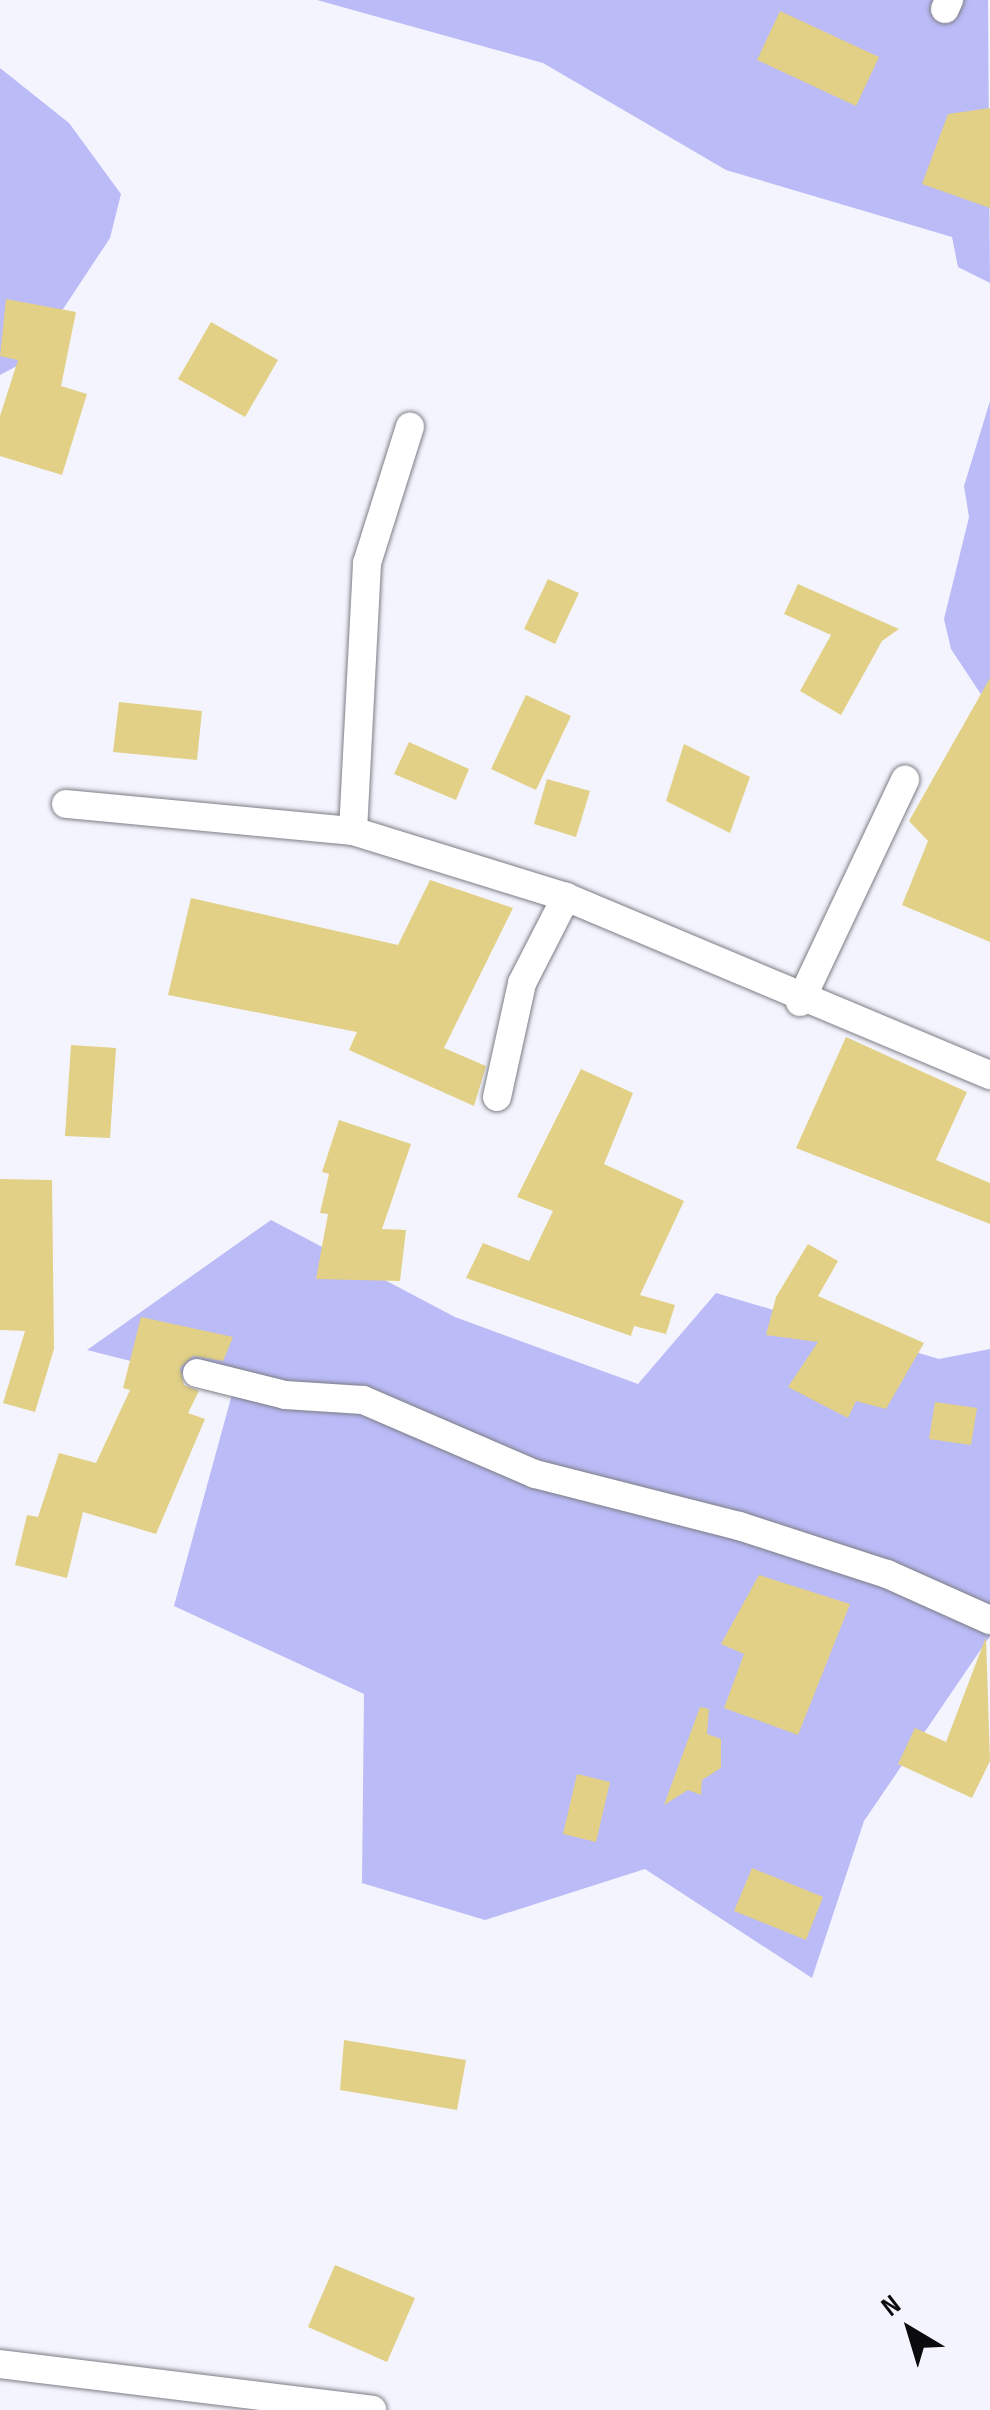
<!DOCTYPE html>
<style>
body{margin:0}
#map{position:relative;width:990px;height:2410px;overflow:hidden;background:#f4f4fe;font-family:"Sofia Sans Condensed",sans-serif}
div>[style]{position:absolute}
.green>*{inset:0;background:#bbbbf7}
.building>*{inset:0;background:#e1d086}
.roads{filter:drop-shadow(0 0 2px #7c7d85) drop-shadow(0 0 2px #7c7d85)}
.minor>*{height:28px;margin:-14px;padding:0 14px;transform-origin:14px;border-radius:14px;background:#fff}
span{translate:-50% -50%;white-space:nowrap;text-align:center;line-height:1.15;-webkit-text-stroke:8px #f4f4fe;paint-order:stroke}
.north{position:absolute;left:860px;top:2280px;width:100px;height:100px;-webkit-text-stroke:8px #f4f4fe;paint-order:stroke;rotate:322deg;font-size:28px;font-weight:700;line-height:40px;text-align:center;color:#0b0b0e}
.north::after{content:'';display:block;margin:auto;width:35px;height:45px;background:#0b0b0e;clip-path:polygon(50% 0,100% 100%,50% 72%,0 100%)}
</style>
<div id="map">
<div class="green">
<i style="clip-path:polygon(317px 0,988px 0,990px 283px,958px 267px,952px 237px,726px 170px,543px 63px)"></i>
<i style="clip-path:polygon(0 68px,69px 123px,121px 194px,110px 238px,30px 359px,0 375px)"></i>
<i style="clip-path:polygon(990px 401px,990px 708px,951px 649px,944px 619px,969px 517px,964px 486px)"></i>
<i style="clip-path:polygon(271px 1220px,455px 1317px,638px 1384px,716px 1293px,939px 1359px,990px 1349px,990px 1636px,864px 1821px,812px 1978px,645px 1869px,485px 1920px,362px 1883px,364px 1694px,174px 1606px,234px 1387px,87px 1350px)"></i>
</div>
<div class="building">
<i style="clip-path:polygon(780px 11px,879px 57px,856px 106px,757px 60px)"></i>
<i style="clip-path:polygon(990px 108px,990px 208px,922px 184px,948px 114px)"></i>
<i style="clip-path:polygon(6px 299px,76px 312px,61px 386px,87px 394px,62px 475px,0 456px,0 416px,18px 360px,0 356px)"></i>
<i style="clip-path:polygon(211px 322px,278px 360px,245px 417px,178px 379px)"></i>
<i style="clip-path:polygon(548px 579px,579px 593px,555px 644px,524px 629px)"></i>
<i style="clip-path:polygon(798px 584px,899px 629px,882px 641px,841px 715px,800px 691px,831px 635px,784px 614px)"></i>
<i style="clip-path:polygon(990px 678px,990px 942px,902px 905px,928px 841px,909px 821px)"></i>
<i style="clip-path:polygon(526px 695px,571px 716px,536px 790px,491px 769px)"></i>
<i style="clip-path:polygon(119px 702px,202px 711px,197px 760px,113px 752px)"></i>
<i style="clip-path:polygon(409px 742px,469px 769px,456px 800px,394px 774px)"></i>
<i style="clip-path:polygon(684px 744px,750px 777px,730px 833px,666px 801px)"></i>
<i style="clip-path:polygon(547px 779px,590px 791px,576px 837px,534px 824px)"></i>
<i style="clip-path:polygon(430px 880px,513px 908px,444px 1048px,486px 1066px,474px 1106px,349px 1050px,357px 1032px,168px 995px,191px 898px,398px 945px)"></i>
<i style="clip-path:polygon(846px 1037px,967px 1092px,936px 1160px,990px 1183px,990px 1224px,796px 1148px)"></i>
<i style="clip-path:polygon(71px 1045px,116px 1048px,110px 1138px,65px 1136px)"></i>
<i style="clip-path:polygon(581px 1069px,633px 1093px,604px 1164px,684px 1201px,640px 1295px,675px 1305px,666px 1334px,634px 1326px,631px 1336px,466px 1278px,483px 1243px,529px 1261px,553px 1211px,517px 1197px)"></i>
<i style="clip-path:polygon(339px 1120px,411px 1144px,382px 1229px,406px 1230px,400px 1281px,316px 1279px,328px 1214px,320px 1213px,329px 1174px,322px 1172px)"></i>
<i style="clip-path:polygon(0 1179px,52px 1180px,54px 1349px,35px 1412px,3px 1403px,25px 1331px,0 1330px)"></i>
<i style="clip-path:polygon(808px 1244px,838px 1261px,818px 1296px,924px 1343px,886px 1409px,856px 1401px,848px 1418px,788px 1387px,818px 1342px,766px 1335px,776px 1297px)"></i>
<i style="clip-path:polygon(141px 1317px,233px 1337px,223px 1361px,193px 1356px,180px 1368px,184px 1385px,199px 1391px,188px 1413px,205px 1419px,156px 1534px,83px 1512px,67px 1578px,15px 1565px,27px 1515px,38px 1517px,59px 1453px,96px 1463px,130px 1390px,123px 1388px)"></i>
<i style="clip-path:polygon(935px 1402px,977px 1408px,971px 1445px,929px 1439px)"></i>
<i style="clip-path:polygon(759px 1575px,850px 1604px,798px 1735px,724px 1708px,744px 1654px,721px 1644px)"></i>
<i style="clip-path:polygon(986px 1637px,990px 1761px,972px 1798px,898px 1764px,915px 1728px,946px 1742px)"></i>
<i style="clip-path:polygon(700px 1707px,709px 1709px,707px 1734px,721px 1739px,721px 1768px,702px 1780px,701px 1795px,688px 1790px,664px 1805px)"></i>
<i style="clip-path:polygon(577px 1774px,610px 1782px,596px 1842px,563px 1834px)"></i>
<i style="clip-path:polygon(752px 1868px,823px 1897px,806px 1940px,734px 1911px)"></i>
<i style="clip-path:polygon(344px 2040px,466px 2060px,457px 2110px,340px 2090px)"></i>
<i style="clip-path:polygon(335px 2265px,415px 2298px,387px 2362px,308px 2327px)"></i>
</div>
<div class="roads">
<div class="minor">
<i style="left:945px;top:9px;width:10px;rotate:-66deg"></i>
<i style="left:66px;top:804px;width:288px;rotate:5.4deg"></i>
<i style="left:353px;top:831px;width:223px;rotate:17.2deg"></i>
<i style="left:566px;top:897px;width:460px;rotate:22.8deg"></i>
<i style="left:353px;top:831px;width:268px;rotate:-87deg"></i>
<i style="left:367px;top:563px;width:143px;rotate:-72.5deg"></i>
<i style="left:800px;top:1002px;width:246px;rotate:-64.7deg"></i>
<i style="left:497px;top:1097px;width:117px;rotate:-77.6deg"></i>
<i style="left:522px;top:983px;width:97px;rotate:-62.9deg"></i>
<i style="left:197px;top:1373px;width:91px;rotate:14deg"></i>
<i style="left:285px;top:1395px;width:78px;rotate:3.7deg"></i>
<i style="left:363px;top:1400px;width:187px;rotate:23.3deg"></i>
<i style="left:535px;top:1474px;width:211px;rotate:14.3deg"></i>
<i style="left:739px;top:1526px;width:156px;rotate:18deg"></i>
<i style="left:887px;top:1574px;width:113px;rotate:24.1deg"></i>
<i style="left:0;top:2364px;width:375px;rotate:7deg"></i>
</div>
</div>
<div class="north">N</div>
</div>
